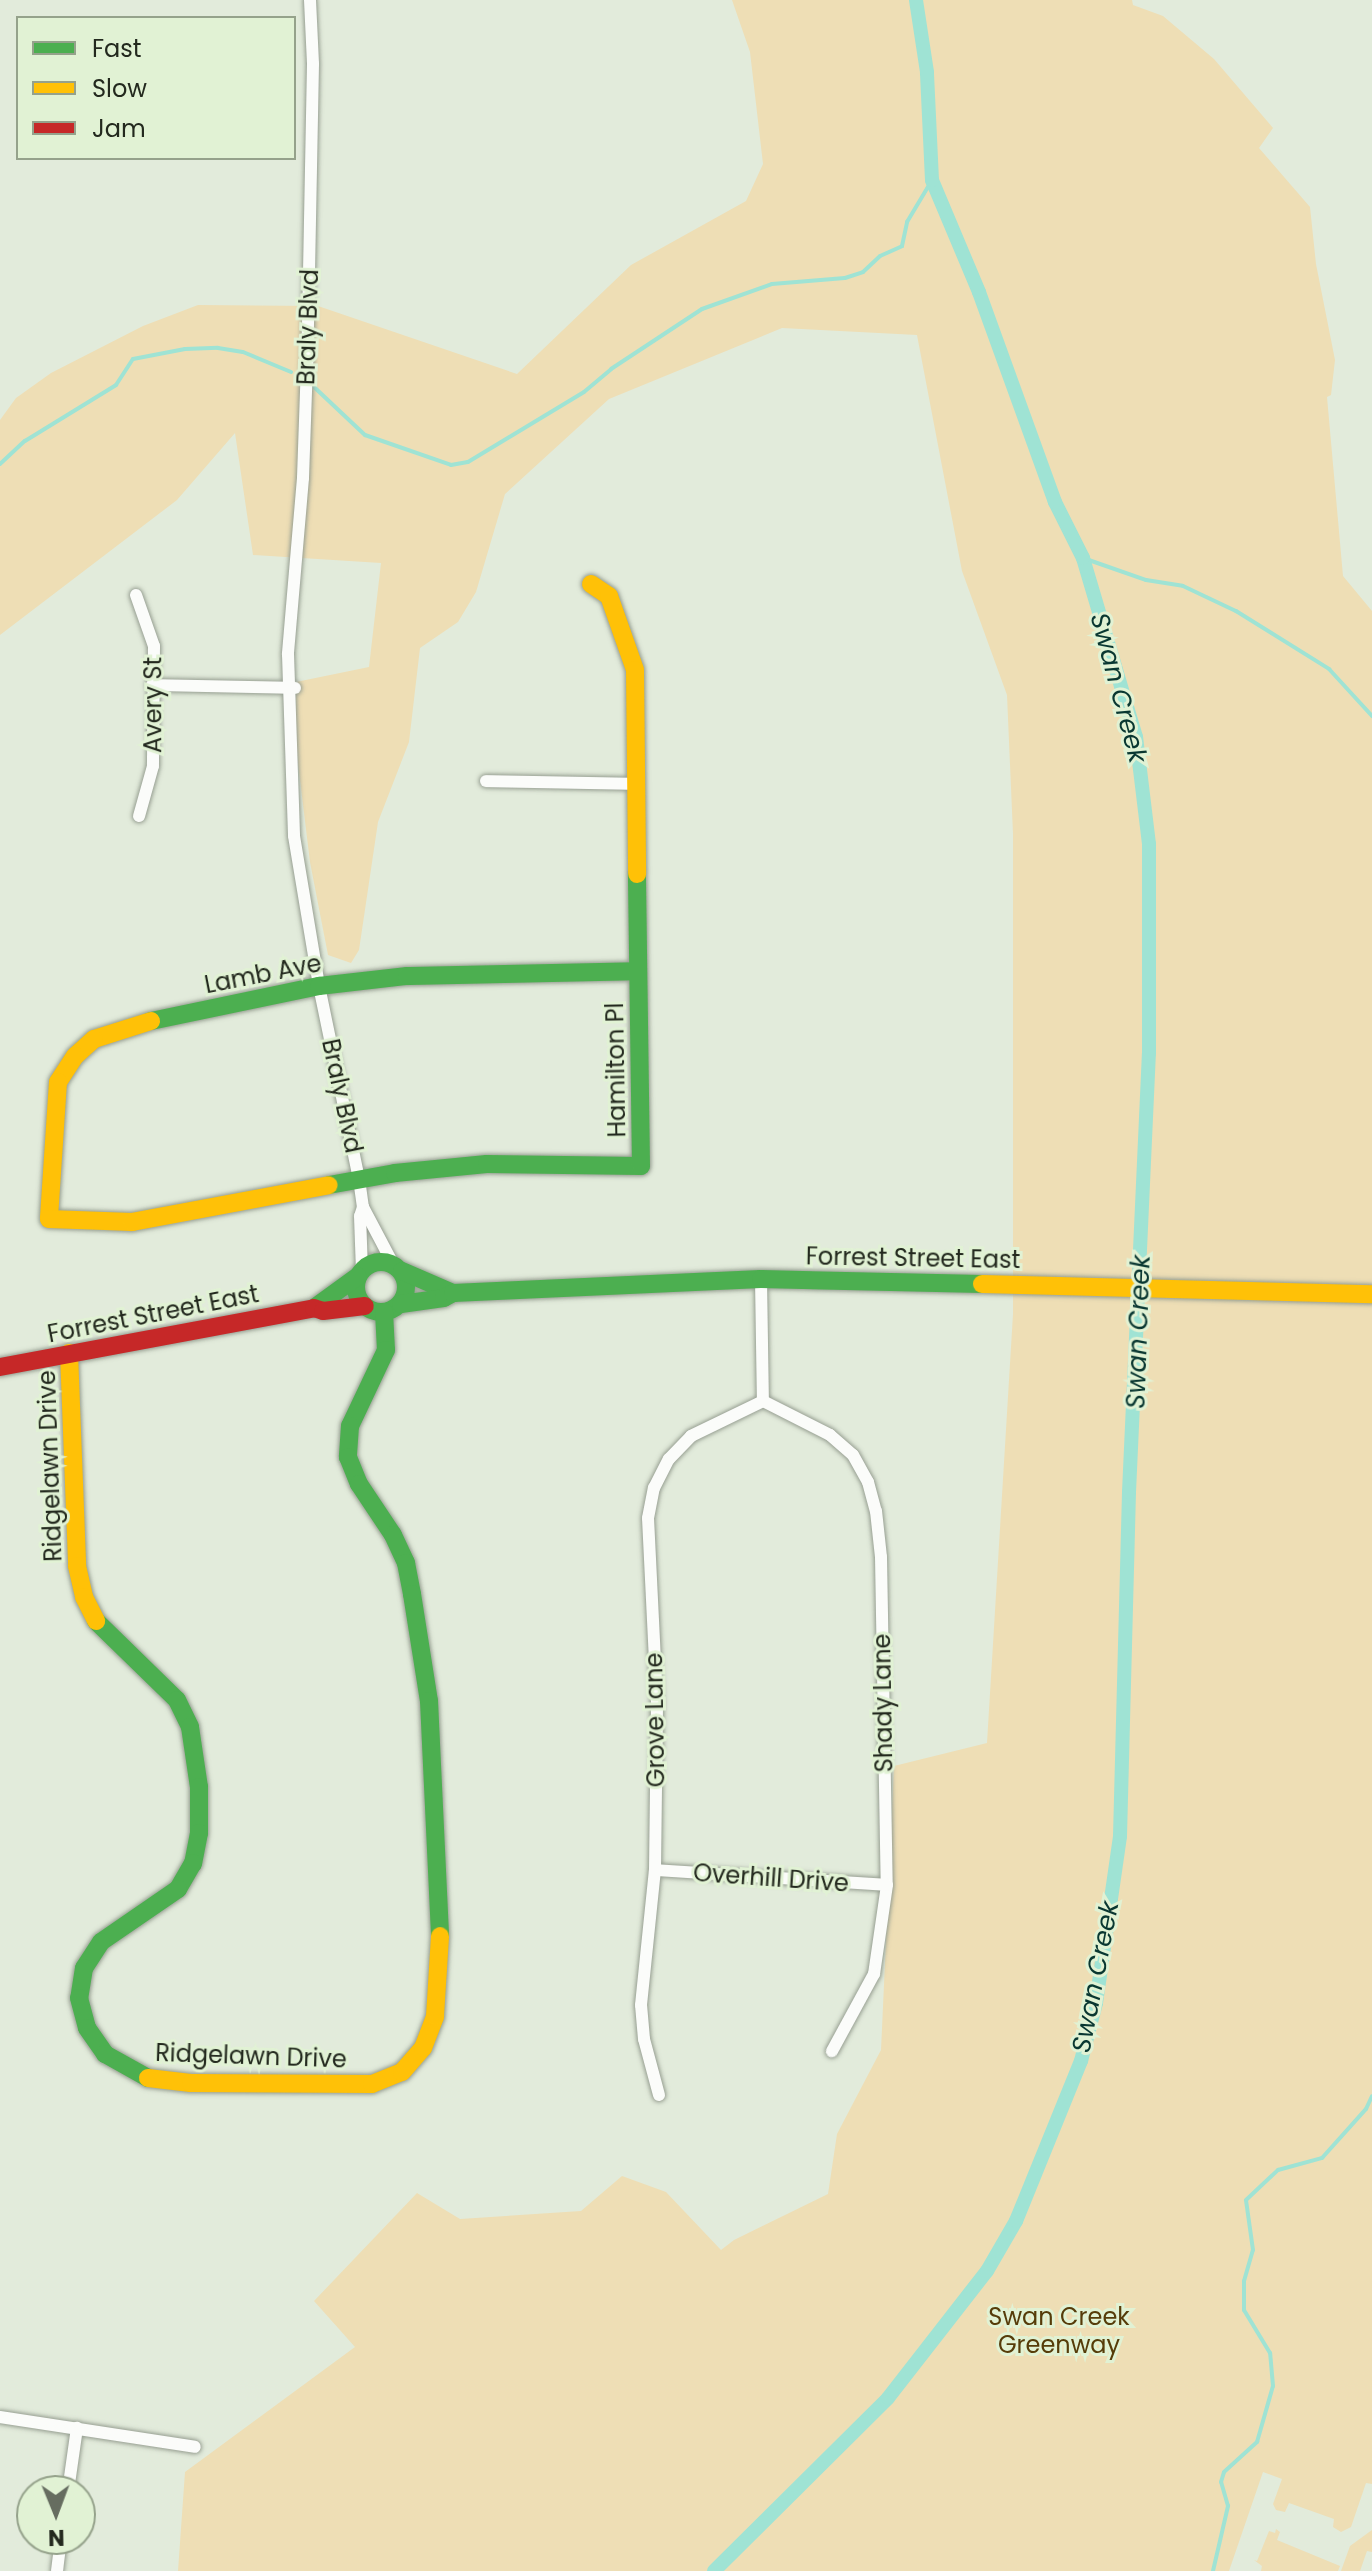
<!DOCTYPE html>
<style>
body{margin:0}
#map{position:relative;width:1372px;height:2571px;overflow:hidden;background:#e2ebdb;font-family:Poppins,sans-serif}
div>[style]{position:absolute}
.green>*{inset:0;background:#eedeb5}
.stream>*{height:4px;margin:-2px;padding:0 2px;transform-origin:2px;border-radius:2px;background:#9fe3d4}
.canal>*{height:14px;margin:-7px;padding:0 7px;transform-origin:7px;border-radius:7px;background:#9fe3d4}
.roads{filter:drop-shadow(0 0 2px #979f92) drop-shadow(0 0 2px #979f92)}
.street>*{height:12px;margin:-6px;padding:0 6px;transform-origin:6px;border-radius:6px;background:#fbfcfa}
.fast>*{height:18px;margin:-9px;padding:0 9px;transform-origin:9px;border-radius:9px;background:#4caf50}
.fast>.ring{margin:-9px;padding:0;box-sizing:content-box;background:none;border:18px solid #4caf50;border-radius:50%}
.slow>*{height:18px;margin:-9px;padding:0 9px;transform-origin:9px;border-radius:9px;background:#ffc107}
.jam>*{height:18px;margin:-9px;padding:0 9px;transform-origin:9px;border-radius:9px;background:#c62828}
span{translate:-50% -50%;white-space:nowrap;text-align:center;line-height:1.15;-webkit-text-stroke:6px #e1f2d4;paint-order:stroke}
.street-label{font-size:24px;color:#23291e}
.park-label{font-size:24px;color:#563c09}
.water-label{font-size:26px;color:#093731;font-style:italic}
.legend{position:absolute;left:16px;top:16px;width:280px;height:144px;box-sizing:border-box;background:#e1f2d4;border:2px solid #95a28b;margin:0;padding:10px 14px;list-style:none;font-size:24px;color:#23291e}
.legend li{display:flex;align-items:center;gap:16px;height:40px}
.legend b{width:40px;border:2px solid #95a28b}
.north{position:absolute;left:16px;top:2475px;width:80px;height:80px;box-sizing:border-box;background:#e1f2d4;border:2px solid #95a28b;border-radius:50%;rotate:179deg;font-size:22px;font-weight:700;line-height:32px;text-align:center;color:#23291e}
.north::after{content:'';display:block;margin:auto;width:28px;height:36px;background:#666d60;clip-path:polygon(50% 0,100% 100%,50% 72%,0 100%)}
</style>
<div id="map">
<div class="green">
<i style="clip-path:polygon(732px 0,1132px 0,1133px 5px,1163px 16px,1214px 59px,1273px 128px,1259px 148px,1310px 207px,1316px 264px,1335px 360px,1331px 395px,1327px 397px,1343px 576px,1372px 611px,1372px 2484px,1366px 2483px,1351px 2527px,1341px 2532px,1333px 2527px,1334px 2519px,1289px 2503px,1285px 2512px,1276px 2510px,1273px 2504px,1282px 2479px,1263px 2472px,1229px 2571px,178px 2571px,185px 2472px,355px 2347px,314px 2301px,417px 2193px,460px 2219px,581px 2211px,622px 2176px,666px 2192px,721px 2250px,734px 2240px,828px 2194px,837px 2134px,881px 2050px,894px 1766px,987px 1743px,1013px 1314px,1013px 834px,1007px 695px,962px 571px,917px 335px,782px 328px,609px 399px,505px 494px,476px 592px,458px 622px,420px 648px,409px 742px,378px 822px,359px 950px,351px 963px,328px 955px,310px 862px,296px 747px,296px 682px,369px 667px,381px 563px,253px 555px,235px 433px,177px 500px,0 635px,0 420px,16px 398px,51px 373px,143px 326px,198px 305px,318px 306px,517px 374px,631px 265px,746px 201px,763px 164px,750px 52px)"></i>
<i style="clip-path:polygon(1276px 2529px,1280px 2532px,1277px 2540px,1340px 2566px,1338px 2571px,1261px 2571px,1262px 2566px,1254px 2560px,1257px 2561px,1269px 2531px,1275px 2533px)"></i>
<i style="clip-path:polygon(1372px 2530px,1372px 2552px,1367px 2551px,1360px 2571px,1341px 2571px,1350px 2546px)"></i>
</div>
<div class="stream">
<i style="left:314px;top:387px;width:70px;rotate:43.3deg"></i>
<i style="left:365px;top:435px;width:91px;rotate:19.2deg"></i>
<i style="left:451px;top:465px;width:17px;rotate:-10deg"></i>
<i style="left:468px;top:462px;width:135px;rotate:-31.1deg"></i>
<i style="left:584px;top:392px;width:35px;rotate:-40deg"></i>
<i style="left:611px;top:369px;width:109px;rotate:-33.4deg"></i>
<i style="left:702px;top:309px;width:74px;rotate:-19.7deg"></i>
<i style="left:772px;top:284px;width:73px;rotate:-4.7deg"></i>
<i style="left:845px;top:278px;width:19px;rotate:-18deg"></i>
<i style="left:863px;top:272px;width:23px;rotate:-43deg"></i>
<i style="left:880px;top:256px;width:24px;rotate:-24deg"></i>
<i style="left:902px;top:246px;width:25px;rotate:-78deg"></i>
<i style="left:907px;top:222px;width:49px;rotate:-59.2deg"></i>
<i style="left:0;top:464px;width:34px;rotate:-43deg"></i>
<i style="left:25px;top:441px;width:107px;rotate:-31.6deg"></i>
<i style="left:116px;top:385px;width:31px;rotate:-57deg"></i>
<i style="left:133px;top:359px;width:53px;rotate:-10.9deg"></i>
<i style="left:185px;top:349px;width:33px;rotate:-2deg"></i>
<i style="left:218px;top:348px;width:25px;rotate:9deg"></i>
<i style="left:243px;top:352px;width:52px;rotate:22.6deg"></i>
<i style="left:1083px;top:558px;width:67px;rotate:19.2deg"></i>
<i style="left:1146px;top:580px;width:37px;rotate:9deg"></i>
<i style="left:1183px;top:586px;width:59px;rotate:25.3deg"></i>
<i style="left:1236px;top:611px;width:110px;rotate:31.9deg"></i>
<i style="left:1329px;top:669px;width:64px;rotate:47.5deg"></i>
<i style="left:1213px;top:2571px;width:67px;rotate:-77deg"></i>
<i style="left:1228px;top:2506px;width:25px;rotate:-106deg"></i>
<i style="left:1221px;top:2482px;width:10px;rotate:-73deg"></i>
<i style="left:1224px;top:2472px;width:45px;rotate:-42.3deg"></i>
<i style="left:1257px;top:2442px;width:58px;rotate:-74.1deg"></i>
<i style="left:1273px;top:2386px;width:33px;rotate:-95deg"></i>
<i style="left:1270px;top:2353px;width:50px;rotate:-121.2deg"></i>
<i style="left:1244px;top:2310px;width:29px;rotate:-90deg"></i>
<i style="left:1244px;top:2281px;width:32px;rotate:-74deg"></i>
<i style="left:1253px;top:2250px;width:50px;rotate:-98deg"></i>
<i style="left:1246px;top:2200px;width:44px;rotate:-43.2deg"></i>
<i style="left:1278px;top:2170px;width:46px;rotate:-15.3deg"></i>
<i style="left:1322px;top:2158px;width:66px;rotate:-48.1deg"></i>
<i style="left:1366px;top:2109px;width:14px;rotate:-65deg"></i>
</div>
<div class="canal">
<i style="left:714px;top:2571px;width:245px;rotate:-44.8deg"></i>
<i style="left:888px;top:2398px;width:161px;rotate:-52.1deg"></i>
<i style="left:987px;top:2271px;width:58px;rotate:-59.9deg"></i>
<i style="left:1016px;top:2221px;width:173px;rotate:-67.9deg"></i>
<i style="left:1081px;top:2061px;width:60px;rotate:-75.5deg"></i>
<i style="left:1096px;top:2003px;width:169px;rotate:-81.8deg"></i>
<i style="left:1120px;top:1836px;width:344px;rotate:-88.5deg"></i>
<i style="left:1129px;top:1492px;width:439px;rotate:-87.4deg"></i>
<i style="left:1149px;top:1053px;width:209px;rotate:-90deg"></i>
<i style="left:1149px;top:844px;width:108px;rotate:-96.9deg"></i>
<i style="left:1136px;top:737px;width:187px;rotate:-106.5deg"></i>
<i style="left:1083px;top:558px;width:63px;rotate:-116.6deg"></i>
<i style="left:1055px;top:502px;width:223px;rotate:-109.9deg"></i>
<i style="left:979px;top:292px;width:121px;rotate:-112.8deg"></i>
<i style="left:932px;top:180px;width:108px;rotate:-92.7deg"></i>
<i style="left:927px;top:72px;width:73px;rotate:-98.7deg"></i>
</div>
<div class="roads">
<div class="street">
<i style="left:310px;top:0;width:64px;rotate:87.3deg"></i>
<i style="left:313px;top:64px;width:299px;rotate:91.1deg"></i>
<i style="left:307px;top:363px;width:115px;rotate:92deg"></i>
<i style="left:303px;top:478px;width:177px;rotate:94.9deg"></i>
<i style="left:288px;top:654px;width:182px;rotate:88.1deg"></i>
<i style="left:294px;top:836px;width:152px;rotate:80.5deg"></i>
<i style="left:319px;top:986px;width:197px;rotate:78.3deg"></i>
<i style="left:359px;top:1179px;width:28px;rotate:82deg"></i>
<i style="left:363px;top:1207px;width:9px;rotate:108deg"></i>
<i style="left:360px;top:1216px;width:54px;rotate:87.9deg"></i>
<i style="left:136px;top:595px;width:54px;rotate:70.6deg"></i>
<i style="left:154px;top:646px;width:120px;rotate:90.5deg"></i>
<i style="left:153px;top:766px;width:52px;rotate:105.6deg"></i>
<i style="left:152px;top:685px;width:143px;rotate:1.2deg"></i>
<i style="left:486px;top:781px;width:151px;rotate:1.1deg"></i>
<i style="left:363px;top:1207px;width:64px;rotate:62.2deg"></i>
<i style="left:761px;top:1279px;width:122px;rotate:89.1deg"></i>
<i style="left:763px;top:1401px;width:75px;rotate:26.9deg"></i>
<i style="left:830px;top:1435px;width:30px;rotate:41deg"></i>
<i style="left:853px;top:1455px;width:31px;rotate:61deg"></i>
<i style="left:868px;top:1482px;width:30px;rotate:75deg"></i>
<i style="left:876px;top:1511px;width:46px;rotate:83.8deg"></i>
<i style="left:881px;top:1557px;width:328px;rotate:89deg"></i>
<i style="left:887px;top:1885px;width:90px;rotate:98.3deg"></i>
<i style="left:874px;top:1974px;width:88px;rotate:118.6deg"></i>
<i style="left:655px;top:1870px;width:232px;rotate:3.7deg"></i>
<i style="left:659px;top:2095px;width:58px;rotate:-105deg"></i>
<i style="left:644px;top:2039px;width:34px;rotate:-95deg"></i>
<i style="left:641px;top:2005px;width:136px;rotate:-84.1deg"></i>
<i style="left:655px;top:1870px;width:168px;rotate:-89.3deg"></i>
<i style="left:657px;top:1702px;width:184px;rotate:-92.8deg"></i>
<i style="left:648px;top:1518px;width:31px;rotate:-79deg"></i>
<i style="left:654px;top:1488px;width:33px;rotate:-63deg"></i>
<i style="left:669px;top:1459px;width:32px;rotate:-46deg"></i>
<i style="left:691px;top:1436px;width:80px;rotate:-25.9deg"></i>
<i style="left:0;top:2417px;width:197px;rotate:8.7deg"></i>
<i style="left:68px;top:2491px;width:64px;rotate:-81.9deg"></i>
<i style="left:57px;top:2571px;width:32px;rotate:-83deg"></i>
</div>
<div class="fast">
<i style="left:151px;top:1021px;width:172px;rotate:-11.8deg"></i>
<i style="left:319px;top:986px;width:89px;rotate:-6.5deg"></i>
<i style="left:407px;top:976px;width:231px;rotate:-1.2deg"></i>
<i style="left:329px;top:1185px;width:67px;rotate:-10.3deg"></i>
<i style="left:395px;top:1173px;width:92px;rotate:-5.6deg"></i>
<i style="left:487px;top:1164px;width:154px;rotate:0.7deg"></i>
<i style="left:641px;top:1166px;width:292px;rotate:-90.8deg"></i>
<i class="ring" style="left:356px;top:1262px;width:32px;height:32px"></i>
<i style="left:402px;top:1271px;width:56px;rotate:23.3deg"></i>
<i style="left:401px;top:1304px;width:43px;rotate:-7.9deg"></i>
<i style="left:444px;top:1298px;width:10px;rotate:-29deg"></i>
<i style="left:453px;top:1293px;width:308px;rotate:-2.6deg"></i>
<i style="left:761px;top:1279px;width:221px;rotate:1.3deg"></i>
<i style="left:314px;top:1308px;width:54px;rotate:-36deg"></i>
<i style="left:384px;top:1312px;width:38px;rotate:87deg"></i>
<i style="left:386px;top:1350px;width:84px;rotate:115.3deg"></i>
<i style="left:350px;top:1426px;width:31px;rotate:94deg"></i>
<i style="left:348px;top:1457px;width:29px;rotate:68deg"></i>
<i style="left:359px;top:1484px;width:61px;rotate:56.3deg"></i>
<i style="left:393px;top:1535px;width:31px;rotate:65deg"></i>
<i style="left:406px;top:1563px;width:32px;rotate:79deg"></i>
<i style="left:412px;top:1594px;width:108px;rotate:81deg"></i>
<i style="left:429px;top:1701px;width:235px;rotate:87.3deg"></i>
<i style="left:96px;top:1621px;width:113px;rotate:44.3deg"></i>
<i style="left:177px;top:1700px;width:30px;rotate:64deg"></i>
<i style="left:190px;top:1727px;width:61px;rotate:81.5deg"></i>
<i style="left:199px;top:1787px;width:46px;rotate:90deg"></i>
<i style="left:199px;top:1833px;width:31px;rotate:101deg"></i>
<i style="left:193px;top:1863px;width:30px;rotate:120deg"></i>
<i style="left:178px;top:1889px;width:93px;rotate:145.5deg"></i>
<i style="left:101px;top:1942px;width:31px;rotate:123deg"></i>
<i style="left:84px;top:1968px;width:30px;rotate:99deg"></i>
<i style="left:79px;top:1998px;width:31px;rotate:75deg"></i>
<i style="left:87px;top:2028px;width:32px;rotate:55deg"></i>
<i style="left:105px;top:2054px;width:49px;rotate:29.2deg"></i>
</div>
<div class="slow">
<i style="left:591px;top:584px;width:22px;rotate:34deg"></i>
<i style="left:609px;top:596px;width:78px;rotate:70.6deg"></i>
<i style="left:635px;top:670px;width:204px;rotate:89.4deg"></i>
<i style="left:151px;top:1021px;width:60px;rotate:162.5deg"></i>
<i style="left:94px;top:1039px;width:25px;rotate:138deg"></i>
<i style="left:75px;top:1056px;width:31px;rotate:123deg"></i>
<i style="left:58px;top:1082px;width:137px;rotate:93.8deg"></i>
<i style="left:49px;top:1219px;width:83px;rotate:2.1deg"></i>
<i style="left:132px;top:1222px;width:200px;rotate:-10.6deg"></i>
<i style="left:982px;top:1284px;width:390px;rotate:1.5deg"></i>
<i style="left:69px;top:1353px;width:213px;rotate:87.8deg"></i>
<i style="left:77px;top:1566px;width:32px;rotate:77deg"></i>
<i style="left:84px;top:1597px;width:27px;rotate:63deg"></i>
<i style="left:148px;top:2078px;width:43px;rotate:6.6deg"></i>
<i style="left:191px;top:2083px;width:181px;rotate:0.3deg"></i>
<i style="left:372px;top:2084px;width:32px;rotate:-22deg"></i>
<i style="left:402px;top:2072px;width:32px;rotate:-49deg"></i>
<i style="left:423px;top:2048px;width:34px;rotate:-69deg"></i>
<i style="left:435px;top:2016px;width:80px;rotate:-86.4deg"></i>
</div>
<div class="jam">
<i style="left:0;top:1367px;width:319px;rotate:-10.6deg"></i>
<i style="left:314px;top:1308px;width:9px;rotate:18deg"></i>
<i style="left:323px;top:1311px;width:42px;rotate:-6.8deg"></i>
</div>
</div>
<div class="street-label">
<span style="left:308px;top:327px;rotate:-88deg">Braly Blvd</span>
<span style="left:153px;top:705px;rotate:-90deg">Avery St</span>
<span style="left:263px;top:974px;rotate:-11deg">Lamb Ave</span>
<span style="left:616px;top:1070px;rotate:-91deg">Hamilton Pl</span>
<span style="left:342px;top:1096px;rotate:78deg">Braly Blvd</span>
<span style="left:913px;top:1258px;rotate:1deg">Forrest Street East</span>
<span style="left:153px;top:1314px;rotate:-11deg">Forrest Street East</span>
<span style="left:50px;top:1466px;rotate:-92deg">Ridgelawn Drive</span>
<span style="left:883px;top:1703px;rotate:-91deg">Shady Lane</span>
<span style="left:655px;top:1720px;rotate:-91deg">Grove Lane</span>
<span style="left:771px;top:1878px;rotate:4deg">Overhill Drive</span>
<span style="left:251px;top:2056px;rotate:2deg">Ridgelawn Drive</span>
</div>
<div class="park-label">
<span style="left:1059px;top:2331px">Swan Creek<br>Greenway</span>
</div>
<div class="water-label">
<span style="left:1118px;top:688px;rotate:75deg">Swan Creek</span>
<span style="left:1139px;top:1332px;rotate:-88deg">Swan Creek</span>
<span style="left:1096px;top:1977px;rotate:-79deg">Swan Creek</span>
</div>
<ul class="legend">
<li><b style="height:10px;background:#4caf50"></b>Fast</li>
<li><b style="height:10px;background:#ffc107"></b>Slow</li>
<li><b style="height:10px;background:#c62828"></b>Jam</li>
</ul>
<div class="north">N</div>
</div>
